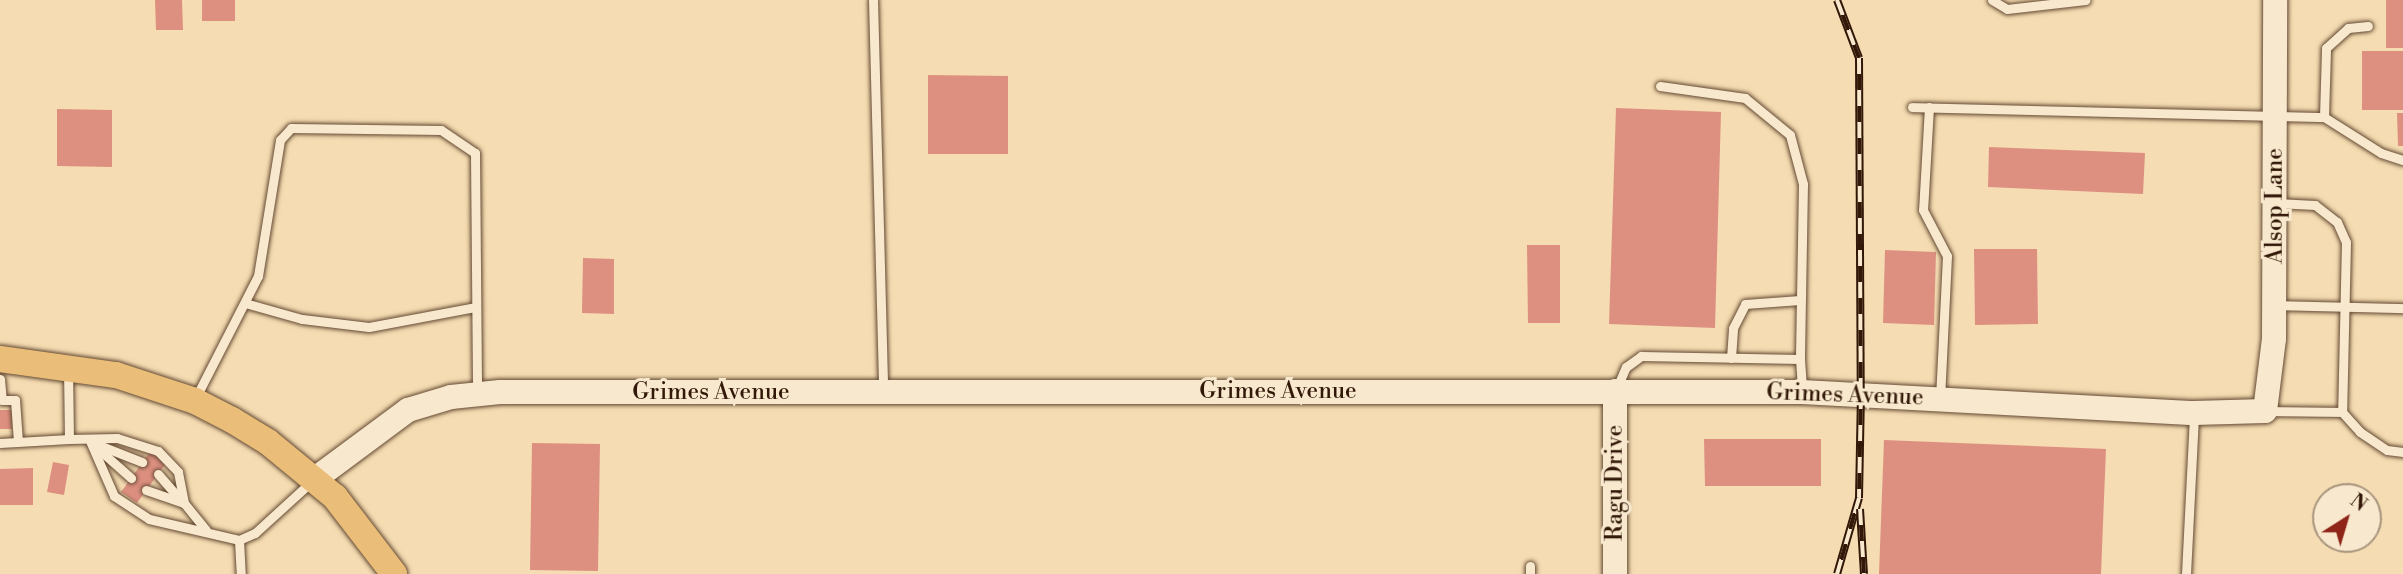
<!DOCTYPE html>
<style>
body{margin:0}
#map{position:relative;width:2403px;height:574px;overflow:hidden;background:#f5dcb2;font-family:"Libre Bodoni",serif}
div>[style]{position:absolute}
.building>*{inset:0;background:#de9080}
.roads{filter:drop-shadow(0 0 2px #634932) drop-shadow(0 0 2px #634932)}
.lane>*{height:9px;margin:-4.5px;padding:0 4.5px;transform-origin:4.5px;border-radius:4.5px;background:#f8e8cd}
.secondary>*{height:24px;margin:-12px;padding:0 12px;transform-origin:12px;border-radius:12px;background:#f8e8cd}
.primary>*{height:26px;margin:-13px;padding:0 13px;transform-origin:13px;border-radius:13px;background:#eabe79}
.rail>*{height:8px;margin-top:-4px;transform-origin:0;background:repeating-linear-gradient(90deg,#f8e8cd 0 16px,#321808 0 32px);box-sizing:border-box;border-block:2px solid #321808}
span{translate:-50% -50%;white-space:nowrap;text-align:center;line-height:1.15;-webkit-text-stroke:6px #f8e8cd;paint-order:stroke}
.street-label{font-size:23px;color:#321808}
.north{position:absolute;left:2312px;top:483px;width:70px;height:70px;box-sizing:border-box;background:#f8e8cd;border:2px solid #a9957e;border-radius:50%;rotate:37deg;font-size:19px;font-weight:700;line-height:28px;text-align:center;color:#321808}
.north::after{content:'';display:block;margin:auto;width:24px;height:32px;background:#8f2418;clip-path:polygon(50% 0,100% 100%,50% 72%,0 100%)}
</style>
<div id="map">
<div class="building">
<i style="clip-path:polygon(155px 0,182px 0,183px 30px,156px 30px)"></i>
<i style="clip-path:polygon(202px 0,235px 0,235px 21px,202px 21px)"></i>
<i style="clip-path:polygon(2386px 0,2403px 0,2403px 48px,2386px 48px)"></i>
<i style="clip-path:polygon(2362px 51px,2403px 51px,2403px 110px,2362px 110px)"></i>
<i style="clip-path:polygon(928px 75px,1008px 76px,1008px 154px,928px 154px)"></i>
<i style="clip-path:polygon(1616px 108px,1721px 112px,1715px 328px,1609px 324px)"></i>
<i style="clip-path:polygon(57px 109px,112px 110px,112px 167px,57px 166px)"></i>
<i style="clip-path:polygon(2397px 113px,2403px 113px,2403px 146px,2398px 146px)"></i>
<i style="clip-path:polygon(1989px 147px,2145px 153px,2143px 194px,1988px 187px)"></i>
<i style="clip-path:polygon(1527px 245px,1560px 245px,1560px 323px,1528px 323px)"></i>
<i style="clip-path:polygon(1974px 249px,2037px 249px,2038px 324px,1975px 325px)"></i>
<i style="clip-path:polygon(1885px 250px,1936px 252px,1934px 325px,1883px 323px)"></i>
<i style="clip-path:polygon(583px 258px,614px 259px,614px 314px,582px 313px)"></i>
<i style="clip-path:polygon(0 410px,12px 410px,12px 429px,0 429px)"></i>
<i style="clip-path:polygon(1704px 439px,1821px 439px,1821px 486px,1705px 486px)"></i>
<i style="clip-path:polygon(1884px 440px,2106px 449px,2101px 574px,1879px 574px)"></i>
<i style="clip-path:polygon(532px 443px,600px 444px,598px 571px,530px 570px)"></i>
<i style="clip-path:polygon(150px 452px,166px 463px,137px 503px,121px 492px)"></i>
<i style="clip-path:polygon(53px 462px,69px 465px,64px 495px,47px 492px)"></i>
<i style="clip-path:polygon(33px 468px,33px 505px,0 505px,0 469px)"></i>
</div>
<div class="roads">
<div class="lane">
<i style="left:873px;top:0;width:390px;rotate:88.5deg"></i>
<i style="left:1992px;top:0;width:17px;rotate:31deg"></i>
<i style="left:2007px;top:9px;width:79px;rotate:-6.6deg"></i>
<i style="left:1660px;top:86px;width:86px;rotate:8deg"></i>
<i style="left:1745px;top:98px;width:58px;rotate:39.4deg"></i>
<i style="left:1790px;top:135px;width:51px;rotate:75.1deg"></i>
<i style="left:1803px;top:184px;width:175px;rotate:91deg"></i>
<i style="left:1912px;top:107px;width:412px;rotate:1.4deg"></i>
<i style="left:2324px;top:117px;width:67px;rotate:32.3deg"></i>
<i style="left:2381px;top:153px;width:23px;rotate:18deg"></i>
<i style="left:1929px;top:107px;width:103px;rotate:93.3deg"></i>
<i style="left:1923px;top:210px;width:52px;rotate:62.4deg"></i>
<i style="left:1947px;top:256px;width:141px;rotate:92.8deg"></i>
<i style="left:2324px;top:117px;width:69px;rotate:-88.3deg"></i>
<i style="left:2326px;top:48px;width:30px;rotate:-42deg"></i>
<i style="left:2348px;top:28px;width:20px;rotate:-6deg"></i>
<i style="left:2276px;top:203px;width:39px;rotate:3deg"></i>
<i style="left:2315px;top:205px;width:28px;rotate:38deg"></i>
<i style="left:2337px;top:222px;width:22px;rotate:66deg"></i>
<i style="left:2346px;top:242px;width:170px;rotate:91.3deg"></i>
<i style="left:2342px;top:412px;width:27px;rotate:48deg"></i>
<i style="left:2360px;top:432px;width:32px;rotate:34deg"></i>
<i style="left:2387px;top:450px;width:16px;rotate:7deg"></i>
<i style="left:245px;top:303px;width:59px;rotate:15.7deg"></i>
<i style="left:302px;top:319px;width:67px;rotate:6.8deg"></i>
<i style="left:369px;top:327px;width:109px;rotate:-10.6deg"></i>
<i style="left:2276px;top:305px;width:127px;rotate:1.4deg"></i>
<i style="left:1731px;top:358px;width:30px;rotate:-86deg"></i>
<i style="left:1733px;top:328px;width:27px;rotate:-63deg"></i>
<i style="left:1745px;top:304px;width:55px;rotate:-4.2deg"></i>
<i style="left:0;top:379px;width:21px;rotate:85deg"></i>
<i style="left:2px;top:400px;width:13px"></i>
<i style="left:15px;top:400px;width:42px;rotate:85.9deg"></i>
<i style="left:1616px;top:390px;width:25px;rotate:-67deg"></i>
<i style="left:1626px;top:367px;width:19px;rotate:-36deg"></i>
<i style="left:1641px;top:356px;width:159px;rotate:1.1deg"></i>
<i style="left:1800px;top:359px;width:32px;rotate:86deg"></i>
<i style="left:195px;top:399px;width:138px;rotate:-62.9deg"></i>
<i style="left:258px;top:276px;width:138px;rotate:-80.8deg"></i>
<i style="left:280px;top:140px;width:16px;rotate:-47deg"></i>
<i style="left:291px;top:128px;width:150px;rotate:0.8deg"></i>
<i style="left:441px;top:130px;width:41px;rotate:34.1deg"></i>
<i style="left:475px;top:153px;width:241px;rotate:89.5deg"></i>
<i style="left:2267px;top:411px;width:75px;rotate:0.8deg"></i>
<i style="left:69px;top:439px;width:48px;rotate:-1.2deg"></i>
<i style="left:117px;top:438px;width:43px;rotate:17.6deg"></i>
<i style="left:158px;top:451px;width:29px;rotate:46deg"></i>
<i style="left:178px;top:472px;width:32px;rotate:79deg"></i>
<i style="left:184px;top:503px;width:35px;rotate:51deg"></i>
<i style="left:90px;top:441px;width:60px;rotate:66.4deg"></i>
<i style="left:114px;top:496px;width:42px;rotate:33.3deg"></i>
<i style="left:149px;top:519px;width:92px;rotate:13.1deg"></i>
<i style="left:239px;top:540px;width:17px;rotate:-24deg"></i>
<i style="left:255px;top:533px;width:77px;rotate:-42.4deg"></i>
<i style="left:91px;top:442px;width:55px;rotate:21.4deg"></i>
<i style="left:0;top:443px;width:69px;rotate:-3.3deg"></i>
<i style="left:69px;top:439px;width:69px;rotate:-90.8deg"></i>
<i style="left:96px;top:447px;width:47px;rotate:41.5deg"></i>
<i style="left:158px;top:474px;width:37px;rotate:49deg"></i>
<i style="left:146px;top:490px;width:40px;rotate:18.9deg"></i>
<i style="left:239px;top:540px;width:34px;rotate:87deg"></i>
<i style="left:1530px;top:566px;width:8px;rotate:90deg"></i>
<i style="left:2186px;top:574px;width:160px;rotate:-87.1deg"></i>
</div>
<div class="secondary">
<i style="left:315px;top:479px;width:116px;rotate:-36.6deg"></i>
<i style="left:408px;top:410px;width:45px;rotate:-16.8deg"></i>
<i style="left:451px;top:397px;width:49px;rotate:-5.8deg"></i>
<i style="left:500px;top:392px;width:1302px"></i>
<i style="left:1802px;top:392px;width:393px;rotate:3.1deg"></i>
<i style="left:2194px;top:413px;width:71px;rotate:-1.6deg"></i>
<i style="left:2265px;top:411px;width:73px;rotate:-82.9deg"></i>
<i style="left:2274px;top:339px;width:339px;rotate:-89.8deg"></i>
<i style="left:1615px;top:574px;width:183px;rotate:-90deg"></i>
</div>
<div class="primary">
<i style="left:0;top:359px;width:117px;rotate:7.9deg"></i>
<i style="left:116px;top:375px;width:83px;rotate:18.2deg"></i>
<i style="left:195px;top:401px;width:42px;rotate:27.2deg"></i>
<i style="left:232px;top:420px;width:42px;rotate:31.4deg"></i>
<i style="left:268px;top:442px;width:87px;rotate:39.4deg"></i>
<i style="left:335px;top:497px;width:97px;rotate:52.5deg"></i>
</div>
</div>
<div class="rail">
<i style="left:1837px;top:0;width:62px;rotate:69.2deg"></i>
<i style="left:1859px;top:58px;width:335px;rotate:89.7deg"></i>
<i style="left:1861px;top:393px;width:105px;rotate:91.1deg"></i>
<i style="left:1859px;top:498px;width:79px;rotate:106.1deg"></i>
<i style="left:1860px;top:509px;width:65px;rotate:86.5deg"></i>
</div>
<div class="street-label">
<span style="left:2275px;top:206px;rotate:-90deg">Alsop Lane</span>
<span style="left:1278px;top:391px">Grimes Avenue</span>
<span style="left:711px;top:392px">Grimes Avenue</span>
<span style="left:1845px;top:395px;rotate:2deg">Grimes Avenue</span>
<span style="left:1615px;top:483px;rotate:-90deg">Ragu Drive</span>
</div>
<div class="north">N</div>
</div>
